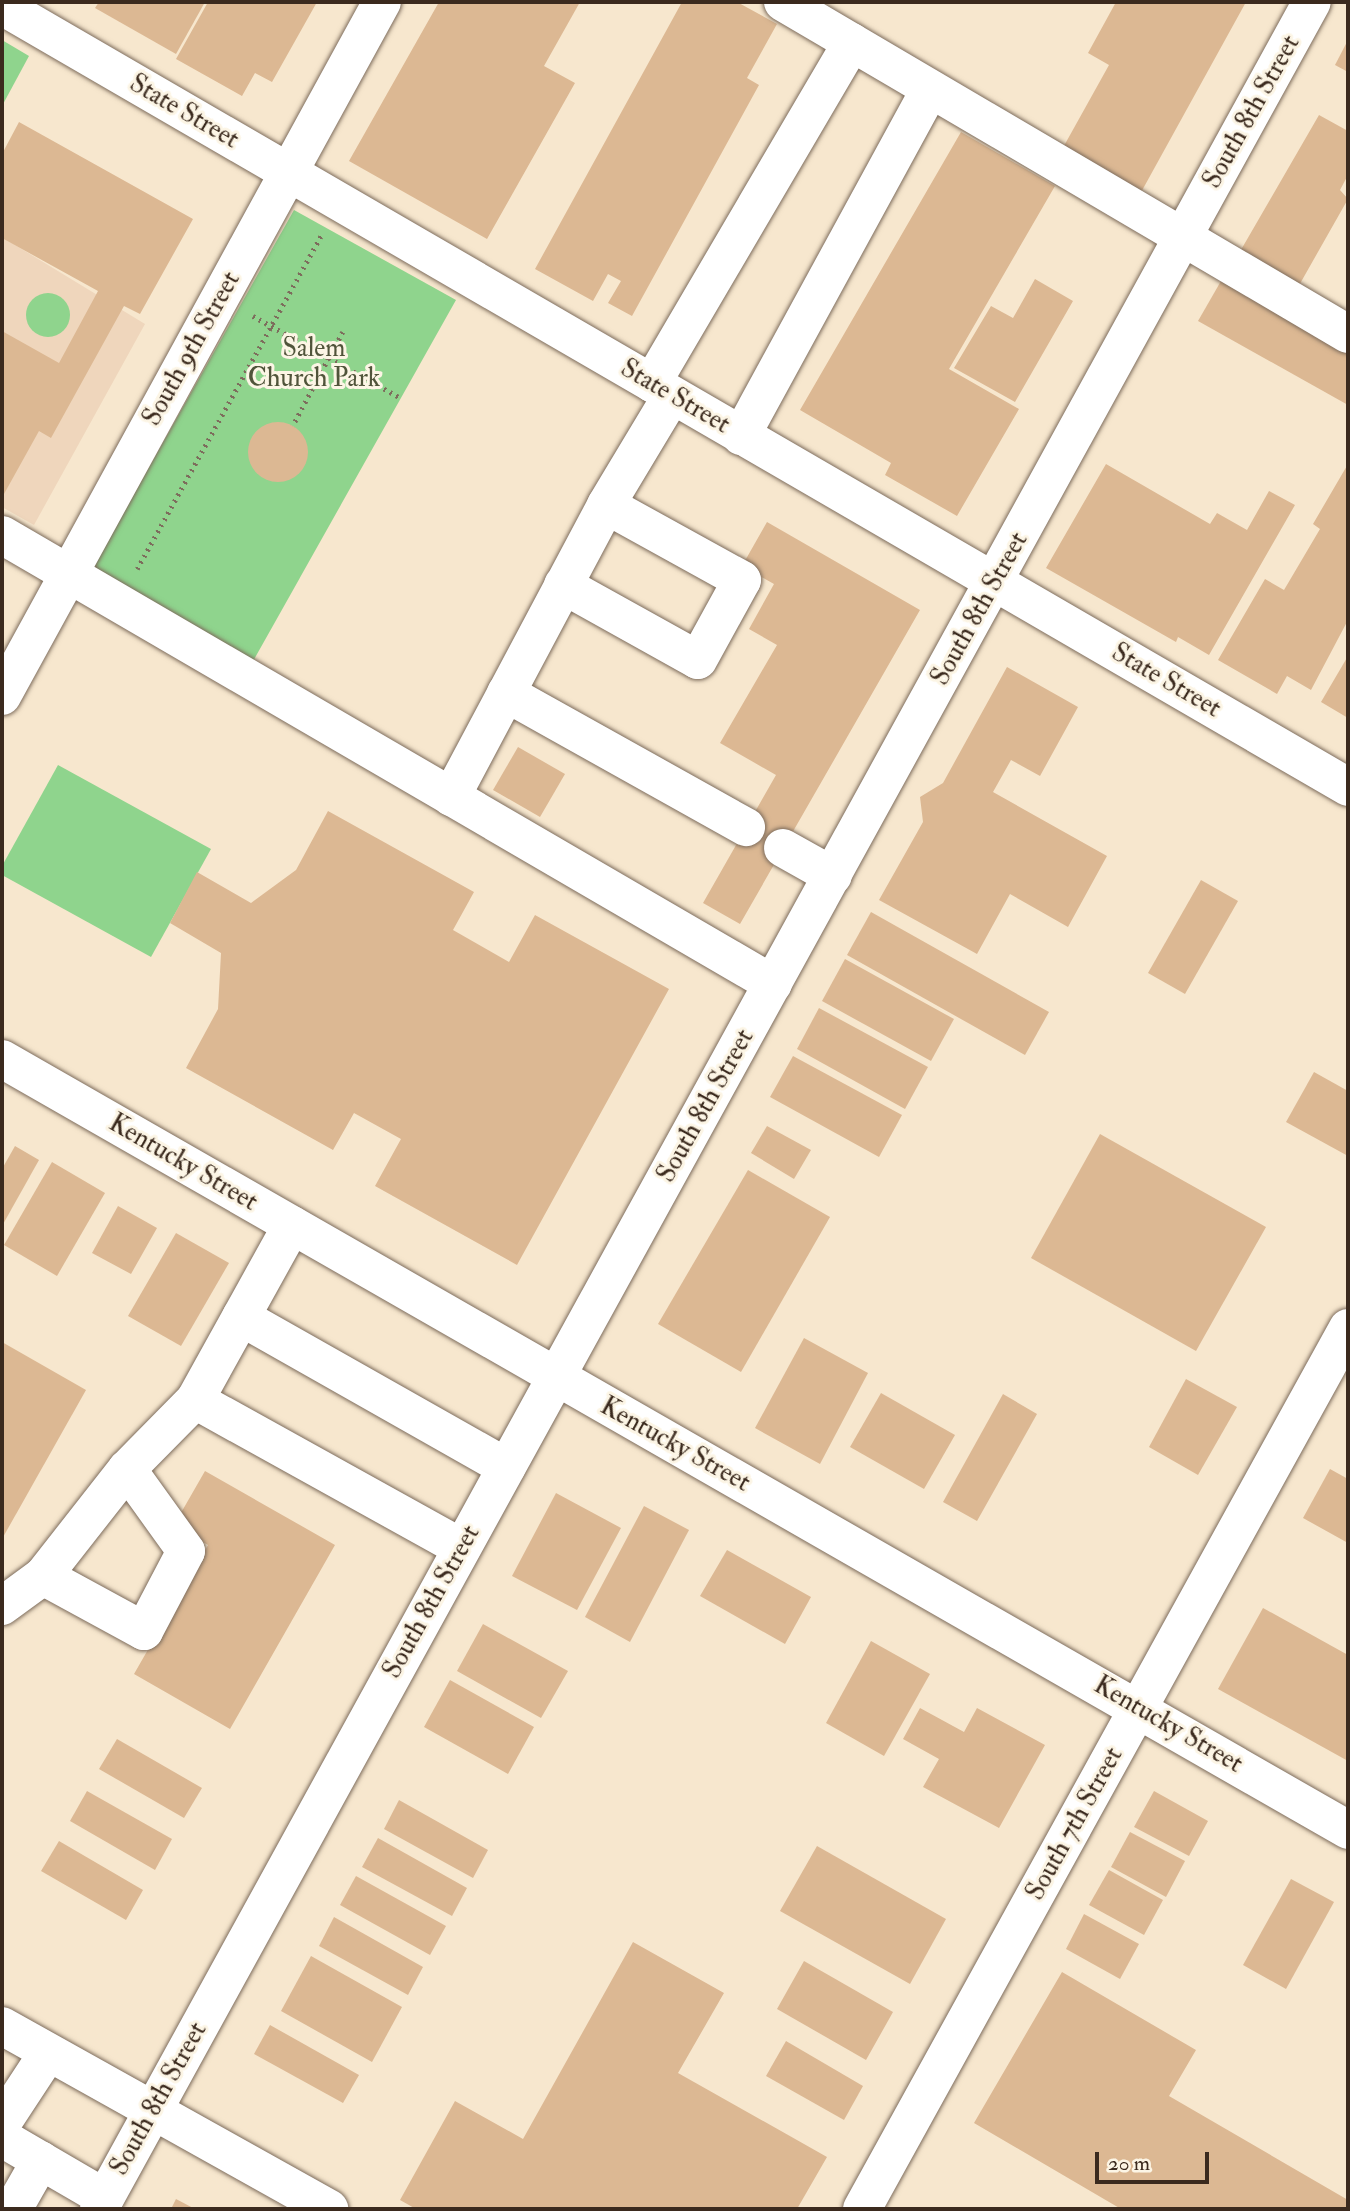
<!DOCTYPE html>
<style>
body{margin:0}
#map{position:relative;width:1350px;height:2211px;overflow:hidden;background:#f7e7ce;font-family:"IM FELL Double Pica",serif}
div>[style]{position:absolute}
.built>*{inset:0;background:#efd6bc}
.green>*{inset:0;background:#8fd48d}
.round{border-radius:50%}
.building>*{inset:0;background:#dcb893}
.path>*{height:4.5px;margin-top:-2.25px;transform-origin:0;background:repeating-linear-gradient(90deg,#7d6c5c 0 2px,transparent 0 7px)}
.roads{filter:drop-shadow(0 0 2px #7d6c5c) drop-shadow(0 0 2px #7d6c5c)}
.minor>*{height:38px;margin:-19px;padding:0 19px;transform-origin:19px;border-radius:19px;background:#fff}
span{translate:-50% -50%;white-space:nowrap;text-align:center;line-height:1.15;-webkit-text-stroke:6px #fcf5e5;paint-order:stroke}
.street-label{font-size:26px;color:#3b2a1e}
.park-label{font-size:26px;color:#50543a}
.frame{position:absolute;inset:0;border:4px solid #3b2a1e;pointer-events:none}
.scale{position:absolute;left:1095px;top:2152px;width:114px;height:32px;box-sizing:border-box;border:4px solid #3b2a1e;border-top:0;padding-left:9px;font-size:21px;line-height:24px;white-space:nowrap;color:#3b2a1e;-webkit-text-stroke:5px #fcf5e5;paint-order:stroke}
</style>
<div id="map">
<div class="built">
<i style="clip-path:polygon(2px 237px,145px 324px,34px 525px,2px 507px)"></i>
</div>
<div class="green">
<i style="clip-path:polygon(2px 40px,29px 56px,2px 106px)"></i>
<i style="clip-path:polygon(294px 210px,456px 300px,252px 663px,90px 572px)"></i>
<i class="round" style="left:26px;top:293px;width:44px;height:44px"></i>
<i style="clip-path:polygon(58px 765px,211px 849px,151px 957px,2px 875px,2px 866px)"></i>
</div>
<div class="building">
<i style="clip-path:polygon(99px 2px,205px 2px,176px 54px,95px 8px)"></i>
<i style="clip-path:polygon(208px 2px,317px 2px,272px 82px,255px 73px,242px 96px,176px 59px)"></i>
<i style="clip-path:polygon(439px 2px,580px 2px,544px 66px,575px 83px,487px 239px,349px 161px)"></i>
<i style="clip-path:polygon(682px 2px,737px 2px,777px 24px,747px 78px,759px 85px,632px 316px,608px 303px,621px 281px,608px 274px,593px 301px,535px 269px)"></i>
<i style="clip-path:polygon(1116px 2px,1246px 2px,1139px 196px,1060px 153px,1109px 65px,1088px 53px)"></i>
<i style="clip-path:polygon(1348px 40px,1348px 72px,1335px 65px)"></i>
<i style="clip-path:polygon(1319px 115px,1348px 131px,1348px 175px,1340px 190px,1348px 199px,1297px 289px,1238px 255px)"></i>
<i style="clip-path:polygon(19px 122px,193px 219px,140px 314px,124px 306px,51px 438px,39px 431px,4px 494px,2px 331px,59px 363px,98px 291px,2px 238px,2px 154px)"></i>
<i style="clip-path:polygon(961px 132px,1055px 186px,949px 369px,1019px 409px,957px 516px,885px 475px,891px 463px,800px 410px)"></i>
<i style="clip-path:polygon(1035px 279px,1073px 301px,1015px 402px,954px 368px,991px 306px,1013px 318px)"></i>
<i style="clip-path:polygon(1221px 281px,1348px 353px,1348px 405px,1198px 321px)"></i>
<i class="round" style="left:248px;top:422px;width:60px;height:60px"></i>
<i style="clip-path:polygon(1106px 464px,1210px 524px,1217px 513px,1247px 530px,1269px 491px,1295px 505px,1209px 655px,1178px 637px,1176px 642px,1046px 568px)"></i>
<i style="clip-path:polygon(1348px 464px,1348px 620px,1311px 690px,1287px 676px,1277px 694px,1218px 660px,1265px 579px,1284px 590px,1320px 529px,1313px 524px)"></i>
<i style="clip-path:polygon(767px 522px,920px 610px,740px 924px,703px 903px,776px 775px,720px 743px,777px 645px,749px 629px,774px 584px,742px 566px)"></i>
<i style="clip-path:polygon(1348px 656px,1348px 718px,1321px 702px)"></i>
<i style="clip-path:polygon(1007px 667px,1078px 707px,1040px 776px,1011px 760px,993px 792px,1107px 856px,1068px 927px,1010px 894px,977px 954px,879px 900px,923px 822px,920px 797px,943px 783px)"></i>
<i style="clip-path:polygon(518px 747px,565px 774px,540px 817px,493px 790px)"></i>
<i style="clip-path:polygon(328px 811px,474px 892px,453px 930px,509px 962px,535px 915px,669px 989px,517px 1265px,375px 1186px,401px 1139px,354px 1113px,333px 1150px,186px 1068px,218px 1009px,221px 953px,170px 923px,197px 872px,251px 903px,296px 870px)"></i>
<i style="clip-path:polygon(1201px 880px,1238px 901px,1185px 994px,1148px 973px)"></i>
<i style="clip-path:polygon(871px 912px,1049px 1012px,1025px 1055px,847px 955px)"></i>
<i style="clip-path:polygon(845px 959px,954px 1019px,931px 1061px,822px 1001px)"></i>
<i style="clip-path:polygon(819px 1008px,928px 1067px,905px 1109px,797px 1049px)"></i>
<i style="clip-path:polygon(793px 1056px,902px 1115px,879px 1157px,770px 1097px)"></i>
<i style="clip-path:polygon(1314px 1072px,1348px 1091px,1348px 1156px,1286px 1122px)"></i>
<i style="clip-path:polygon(767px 1126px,811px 1150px,794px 1179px,751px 1153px)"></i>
<i style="clip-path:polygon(1100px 1134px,1266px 1227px,1196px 1351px,1031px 1258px)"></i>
<i style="clip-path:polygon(15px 1146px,39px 1160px,2px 1226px,2px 1169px)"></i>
<i style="clip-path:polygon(52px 1162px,105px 1193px,57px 1276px,4px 1245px)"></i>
<i style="clip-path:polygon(748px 1170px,830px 1217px,741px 1372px,658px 1324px)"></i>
<i style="clip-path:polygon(118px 1206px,157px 1228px,131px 1274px,92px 1253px)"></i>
<i style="clip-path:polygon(176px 1233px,229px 1263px,181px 1346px,128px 1316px)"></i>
<i style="clip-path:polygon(804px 1338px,868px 1373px,820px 1464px,755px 1428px)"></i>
<i style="clip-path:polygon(2px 1342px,86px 1390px,2px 1539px)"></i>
<i style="clip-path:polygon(1186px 1379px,1237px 1407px,1198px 1475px,1149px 1447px)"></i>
<i style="clip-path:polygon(881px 1393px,955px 1435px,924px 1489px,850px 1447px)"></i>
<i style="clip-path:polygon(1003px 1394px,1037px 1414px,977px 1521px,943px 1502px)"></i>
<i style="clip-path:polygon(1330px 1469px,1348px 1479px,1348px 1543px,1303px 1518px)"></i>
<i style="clip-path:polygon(205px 1471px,335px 1545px,230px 1729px,134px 1674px,208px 1545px,174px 1525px)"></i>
<i style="clip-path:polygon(556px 1493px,621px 1528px,577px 1610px,512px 1576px)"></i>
<i style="clip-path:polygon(644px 1506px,689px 1530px,630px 1642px,585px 1617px)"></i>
<i style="clip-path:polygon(727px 1550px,811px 1597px,785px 1644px,700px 1596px)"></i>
<i style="clip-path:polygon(1263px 1608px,1348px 1655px,1348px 1761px,1218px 1689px)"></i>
<i style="clip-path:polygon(483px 1624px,568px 1671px,541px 1718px,457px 1671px)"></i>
<i style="clip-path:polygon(871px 1641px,930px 1674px,884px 1756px,826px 1723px)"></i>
<i style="clip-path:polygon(450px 1680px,534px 1727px,508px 1774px,424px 1727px)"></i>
<i style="clip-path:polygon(920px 1708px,964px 1732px,977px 1708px,1045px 1745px,999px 1828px,923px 1787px,939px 1759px,903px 1739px)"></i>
<i style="clip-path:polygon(117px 1739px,202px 1788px,184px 1818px,99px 1769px)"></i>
<i style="clip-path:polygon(87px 1791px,172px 1839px,155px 1870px,70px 1821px)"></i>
<i style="clip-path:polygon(1154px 1791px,1208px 1821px,1189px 1856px,1134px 1827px)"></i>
<i style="clip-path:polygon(399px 1800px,488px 1850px,473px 1878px,384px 1829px)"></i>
<i style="clip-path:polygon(1130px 1832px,1185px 1861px,1166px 1897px,1111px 1867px)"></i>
<i style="clip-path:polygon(378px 1838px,467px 1888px,452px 1916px,362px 1867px)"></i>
<i style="clip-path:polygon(59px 1841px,143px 1890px,126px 1920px,41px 1871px)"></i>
<i style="clip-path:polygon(817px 1846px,946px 1919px,910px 1984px,780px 1911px)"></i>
<i style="clip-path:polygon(1109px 1870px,1163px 1900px,1144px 1935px,1089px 1905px)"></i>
<i style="clip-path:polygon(356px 1876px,446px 1926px,430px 1955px,340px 1905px)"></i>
<i style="clip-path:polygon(1291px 1879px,1334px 1902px,1286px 1989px,1243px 1965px)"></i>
<i style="clip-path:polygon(1084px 1914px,1139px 1944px,1120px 1979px,1066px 1949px)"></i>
<i style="clip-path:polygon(334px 1917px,423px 1967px,408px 1995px,319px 1946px)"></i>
<i style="clip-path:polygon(633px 1942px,724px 1993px,678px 2073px,827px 2157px,797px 2209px,416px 2209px,400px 2200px,455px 2101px,523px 2139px)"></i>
<i style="clip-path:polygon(311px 1956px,402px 2007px,372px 2062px,281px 2011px)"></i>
<i style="clip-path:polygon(804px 1961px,893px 2012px,866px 2060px,777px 2009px)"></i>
<i style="clip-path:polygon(1062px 1972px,1196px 2050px,1169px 2096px,1348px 2200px,1348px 2209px,1121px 2209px,974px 2123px)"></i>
<i style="clip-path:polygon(270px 2025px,359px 2075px,343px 2103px,254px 2054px)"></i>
<i style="clip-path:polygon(786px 2041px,863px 2086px,844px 2120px,766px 2076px)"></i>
<i style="clip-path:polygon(176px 2199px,195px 2209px,171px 2209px)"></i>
</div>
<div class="path">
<i style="left:253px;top:316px;width:87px;rotate:28.9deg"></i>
<i style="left:329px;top:358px;width:77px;rotate:117.9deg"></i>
<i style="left:343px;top:332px;width:30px;rotate:118deg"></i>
<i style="left:329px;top:358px;width:82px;rotate:29.1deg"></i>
<i style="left:137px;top:569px;width:383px;rotate:-61.1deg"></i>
</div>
<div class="roads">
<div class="minor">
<i style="left:783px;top:2px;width:655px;rotate:30.44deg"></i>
<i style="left:2px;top:6px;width:1556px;rotate:30.12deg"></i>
<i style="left:652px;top:383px;width:395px;rotate:-59.6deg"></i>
<i style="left:741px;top:436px;width:395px;rotate:-61.4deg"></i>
<i style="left:2px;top:535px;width:892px;rotate:30.21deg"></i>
<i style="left:563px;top:585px;width:154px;rotate:29.1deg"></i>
<i style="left:698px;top:660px;width:91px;rotate:-61.2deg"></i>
<i style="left:742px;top:580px;width:155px;rotate:-151.1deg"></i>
<i style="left:506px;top:693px;width:275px;rotate:29.2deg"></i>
<i style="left:2px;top:696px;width:791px;rotate:-61.3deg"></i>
<i style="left:451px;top:797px;width:331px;rotate:-62deg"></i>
<i style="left:606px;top:505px;width:128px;rotate:-59deg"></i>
<i style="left:783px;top:848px;width:57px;rotate:29.2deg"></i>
<i style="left:2px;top:1059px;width:1551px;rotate:29.8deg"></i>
<i style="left:241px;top:1317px;width:305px;rotate:29.5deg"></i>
<i style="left:195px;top:1400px;width:200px;rotate:-61deg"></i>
<i style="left:43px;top:1576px;width:115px;rotate:28.6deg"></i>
<i style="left:144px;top:1631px;width:90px;rotate:-62.3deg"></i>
<i style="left:186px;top:1551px;width:101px;rotate:-125.7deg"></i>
<i style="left:2px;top:1606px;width:51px;rotate:-36.2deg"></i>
<i style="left:43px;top:1576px;width:136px;rotate:-51.9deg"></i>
<i style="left:127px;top:1469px;width:97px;rotate:-45.4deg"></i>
<i style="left:195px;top:1400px;width:305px;rotate:29deg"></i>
<i style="left:2px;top:2026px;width:375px;rotate:29.2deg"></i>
<i style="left:2px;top:2123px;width:84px;rotate:-56.7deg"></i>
<i style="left:2px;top:2138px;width:119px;rotate:30.2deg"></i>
<i style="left:13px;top:2209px;width:56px;rotate:-60.3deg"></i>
<i style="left:99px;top:2209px;width:2518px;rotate:-61.21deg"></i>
<i style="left:862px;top:2209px;width:1006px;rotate:-61.12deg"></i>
</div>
</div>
<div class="street-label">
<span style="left:184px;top:112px;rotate:30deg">State Street</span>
<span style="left:1252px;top:112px;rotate:-61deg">South 8th Street</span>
<span style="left:192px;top:349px;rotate:-61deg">South 9th Street</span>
<span style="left:675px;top:397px;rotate:30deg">State Street</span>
<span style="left:980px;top:609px;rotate:-61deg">South 8th Street</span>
<span style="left:1166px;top:681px;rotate:30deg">State Street</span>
<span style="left:706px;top:1106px;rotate:-61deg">South 8th Street</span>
<span style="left:183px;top:1163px;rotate:30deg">Kentucky Street</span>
<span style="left:675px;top:1445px;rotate:29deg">Kentucky Street</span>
<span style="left:432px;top:1602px;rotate:-61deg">South 8th Street</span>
<span style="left:1168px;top:1725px;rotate:30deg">Kentucky Street</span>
<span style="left:1075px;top:1824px;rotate:-61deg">South 7th Street</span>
<span style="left:159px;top:2099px;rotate:-61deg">South 8th Street</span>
</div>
<div class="park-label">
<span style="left:314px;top:364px">Salem<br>Church Park</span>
</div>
<div class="frame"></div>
<div class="scale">20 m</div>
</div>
